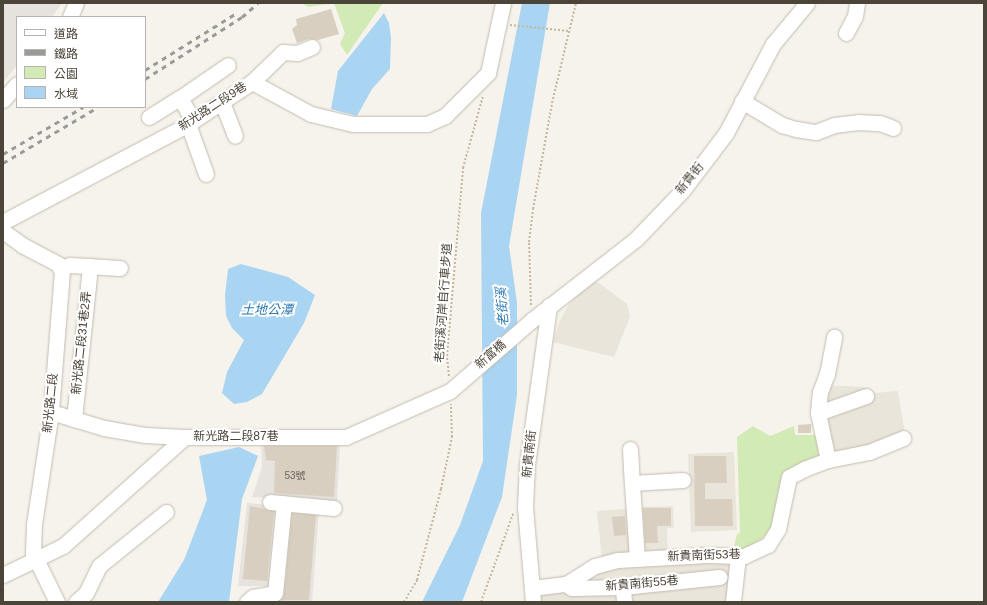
<!DOCTYPE html>
<meta charset="utf-8">
<style>
body{margin:0}
#map{position:relative;width:987px;height:605px;overflow:hidden;background:#f6f3ec;font-family:Helvetica,"Noto Sans TC",sans-serif}
div>[style]{position:absolute}
.residential>*{inset:0;background:#eae5da}
.industrial>*{inset:0;background:#e6e2dd}
.green>*{inset:0;background:#d2eab5}
.water>*{inset:0;background:#a9d4f2}
.building>*{inset:0;background:#d8cfc1}
.path>*{height:2px;margin-top:-1px;transform-origin:0;background:repeating-linear-gradient(90deg,#c4b79f 0 2px,transparent 0 4px)}
.roads{filter:drop-shadow(0 0 1px #c2bbae) drop-shadow(0 0 1px #c2bbae)}
.minor>*{height:15px;margin:-7.5px;padding:0 7.5px;transform-origin:7.5px;border-radius:7.5px;background:#fff}
.rail>*{height:3px;margin-top:-1.5px;transform-origin:0;background:repeating-linear-gradient(90deg,#9a9a9a 0 5px,transparent 0 10px)}
span{translate:-50% -50%;white-space:nowrap;text-align:center;line-height:1.15;-webkit-text-stroke:4px #fff;paint-order:stroke}
.number-label{font-size:10px;color:#6e675b}
.number-label span{-webkit-text-stroke-width:0}
.street-label{font-size:12px;color:#4b4439}
.water-label{font-size:13px;color:#2e7ab2;font-style:italic}
.frame{position:absolute;inset:0;border:4px solid #4b4439;pointer-events:none}
.legend{position:absolute;left:16px;top:16px;width:130px;height:92px;box-sizing:border-box;background:#fff;border:1px solid #b7b4b0;margin:0;padding:5px 7px;list-style:none;font-size:12px;color:#4b4439}
.legend li{display:flex;align-items:center;gap:8px;height:20px}
.legend b{width:20px;border:1px solid #b7b4b0}
</style>
<div id="map">
<div class="residential">
<i style="clip-path:polygon(596px 281px,627px 304px,630px 317px,614px 357px,553px 342px,559px 322px,568px 306px,583px 288px)"></i>
<i style="clip-path:polygon(826px 385px,864px 387px,875px 393px,898px 391px,905px 434px,869px 448px,832px 455px,824px 418px)"></i>
<i style="clip-path:polygon(734px 452px,737px 530px,691px 532px,688px 454px)"></i>
<i style="clip-path:polygon(673px 506px,674px 528px,667px 528px,668px 553px,640px 555px,638px 507px)"></i>
<i style="clip-path:polygon(627px 509px,631px 555px,602px 559px,597px 511px)"></i>
<i style="clip-path:polygon(725px 557px,734px 566px,728px 602px,538px 602px,538px 590px,616px 564px)"></i>
</div>
<div class="industrial">
<i style="clip-path:polygon(3px 3px,62px 3px,52px 17px,17px 17px,17px 65px,3px 83px)"></i>
<i style="clip-path:polygon(261px 440px,340px 442px,337px 502px,252px 497px,262px 467px)"></i>
<i style="clip-path:polygon(247px 503px,280px 506px,272px 586px,238px 586px)"></i>
<i style="clip-path:polygon(286px 508px,319px 510px,312px 602px,276px 602px)"></i>
</div>
<div class="green">
<i style="clip-path:polygon(302px 3px,383px 3px,347px 55px,340px 44px,345px 33px,334px 3px,308px 7px)"></i>
<i style="clip-path:polygon(753px 426px,770px 436px,794px 426px,795px 435px,817px 435px,824px 454px,803px 463px,769px 533px,748px 549px,733px 551px,737px 534px,740px 533px,737px 437px)"></i>
</div>
<div class="water">
<i style="clip-path:polygon(522px 3px,550px 3px,509px 246px,517px 303px,517px 395px,502px 497px,462px 602px,422px 602px,460px 525px,483px 461px,481px 213px)"></i>
<i style="clip-path:polygon(384px 13px,389px 23px,391px 38px,390px 69px,372px 89px,357px 116px,331px 109px,338px 71px)"></i>
<i style="clip-path:polygon(241px 264px,288px 277px,315px 295px,304px 323px,262px 394px,247px 402px,234px 404px,222px 393px,227px 372px,244px 340px,232px 328px,226px 316px,225px 295px,228px 269px)"></i>
<i style="clip-path:polygon(239px 447px,258px 456px,242px 499px,229px 602px,158px 602px,184px 560px,207px 500px,199px 456px)"></i>
</div>
<div class="building">
<i style="clip-path:polygon(331px 9px,339px 34px,318px 40px,309px 39px,297px 43px,292px 29px,297px 25px,296px 19px)"></i>
<i style="clip-path:polygon(811px 424px,811px 433px,798px 433px,798px 425px)"></i>
<i style="clip-path:polygon(264px 446px,337px 446px,334px 497px,274px 493px,275px 461px,266px 460px)"></i>
<i style="clip-path:polygon(694px 456px,726px 456px,727px 483px,705px 483px,705px 499px,732px 499px,733px 526px,695px 526px)"></i>
<i style="clip-path:polygon(250px 506px,274px 511px,267px 581px,243px 579px)"></i>
<i style="clip-path:polygon(643px 508px,671px 508px,671px 526px,657px 526px,658px 543px,645px 543px)"></i>
<i style="clip-path:polygon(292px 513px,316px 515px,309px 600px,280px 600px,284px 594px)"></i>
<i style="clip-path:polygon(625px 516px,626px 535px,614px 536px,612px 517px)"></i>
</div>
<div class="path">
<i style="left:510px;top:25px;width:59px;rotate:5.8deg"></i>
<i style="left:531px;top:305px;width:63px;rotate:-91.8deg"></i>
<i style="left:529px;top:242px;width:33px;rotate:-83deg"></i>
<i style="left:533px;top:209px;width:108px;rotate:-79.8deg"></i>
<i style="left:552px;top:103px;width:103px;rotate:-76.5deg"></i>
<i style="left:449px;top:376px;width:20px;rotate:-96deg"></i>
<i style="left:447px;top:356px;width:189px;rotate:-85.1deg"></i>
<i style="left:463px;top:168px;width:75px;rotate:-74.5deg"></i>
<i style="left:404px;top:602px;width:26px;rotate:-59deg"></i>
<i style="left:417px;top:580px;width:94px;rotate:-75.2deg"></i>
<i style="left:441px;top:489px;width:53px;rotate:-78.1deg"></i>
<i style="left:452px;top:437px;width:33px;rotate:-92deg"></i>
<i style="left:481px;top:602px;width:94px;rotate:-70deg"></i>
</div>
<div class="roads">
<div class="minor">
<i style="left:70px;top:17px;width:15px;rotate:-67deg"></i>
<i style="left:846px;top:33px;width:19px;rotate:-62deg"></i>
<i style="left:855px;top:16px;width:13px;rotate:-81deg"></i>
<i style="left:252px;top:82px;width:43px;rotate:-44.1deg"></i>
<i style="left:283px;top:52px;width:14px;rotate:4deg"></i>
<i style="left:297px;top:53px;width:16px;rotate:-22deg"></i>
<i style="left:3px;top:100px;width:21px;rotate:-49deg"></i>
<i style="left:742px;top:101px;width:47px;rotate:31deg"></i>
<i style="left:782px;top:125px;width:15px;rotate:16deg"></i>
<i style="left:796px;top:129px;width:20px;rotate:9deg"></i>
<i style="left:816px;top:132px;width:19px;rotate:-21deg"></i>
<i style="left:834px;top:125px;width:24px;rotate:-7deg"></i>
<i style="left:858px;top:122px;width:22px;rotate:3deg"></i>
<i style="left:880px;top:123px;width:14px;rotate:21deg"></i>
<i style="left:222px;top:102px;width:36px;rotate:69deg"></i>
<i style="left:149px;top:117px;width:36px;rotate:-32deg"></i>
<i style="left:193px;top:121px;width:26px;rotate:-119deg"></i>
<i style="left:180px;top:98px;width:58px;rotate:-34.5deg"></i>
<i style="left:188px;top:124px;width:53px;rotate:70.2deg"></i>
<i style="left:3px;top:222px;width:206px;rotate:-27.8deg"></i>
<i style="left:185px;top:126px;width:80px;rotate:-33.3deg"></i>
<i style="left:252px;top:82px;width:67px;rotate:28.5deg"></i>
<i style="left:311px;top:114px;width:43px;rotate:13.4deg"></i>
<i style="left:353px;top:124px;width:74px"></i>
<i style="left:427px;top:124px;width:20px;rotate:-24deg"></i>
<i style="left:445px;top:116px;width:61px;rotate:-45deg"></i>
<i style="left:488px;top:73px;width:72px;rotate:-77.9deg"></i>
<i style="left:3px;top:231px;width:24px;rotate:36deg"></i>
<i style="left:22px;top:245px;width:41px;rotate:27.8deg"></i>
<i style="left:58px;top:264px;width:8px;rotate:60deg"></i>
<i style="left:62px;top:271px;width:141px;rotate:94.5deg"></i>
<i style="left:51px;top:412px;width:113px;rotate:98.6deg"></i>
<i style="left:34px;top:524px;width:29px;rotate:92deg"></i>
<i style="left:33px;top:553px;width:55px;rotate:63.9deg"></i>
<i style="left:60px;top:268px;width:10px;rotate:-17deg"></i>
<i style="left:70px;top:265px;width:50px;rotate:3.4deg"></i>
<i style="left:51px;top:412px;width:55px;rotate:16.8deg"></i>
<i style="left:104px;top:428px;width:42px;rotate:9.7deg"></i>
<i style="left:145px;top:435px;width:40px;rotate:2.9deg"></i>
<i style="left:185px;top:437px;width:161px"></i>
<i style="left:346px;top:437px;width:114px;rotate:-23.9deg"></i>
<i style="left:450px;top:391px;width:108px;rotate:-40.9deg"></i>
<i style="left:532px;top:320px;width:132px;rotate:-37.9deg"></i>
<i style="left:636px;top:239px;width:66px;rotate:-46.2deg"></i>
<i style="left:682px;top:191px;width:73px;rotate:-52.8deg"></i>
<i style="left:726px;top:133px;width:101px;rotate:-62.2deg"></i>
<i style="left:773px;top:44px;width:53px;rotate:-50.3deg"></i>
<i style="left:818px;top:413px;width:51px;rotate:-19.5deg"></i>
<i style="left:74px;top:419px;width:154px;rotate:-84deg"></i>
<i style="left:630px;top:449px;width:34px;rotate:87deg"></i>
<i style="left:828px;top:460px;width:48px;rotate:-102deg"></i>
<i style="left:818px;top:413px;width:21px;rotate:-85deg"></i>
<i style="left:820px;top:392px;width:19px;rotate:-69deg"></i>
<i style="left:827px;top:374px;width:38px;rotate:-79deg"></i>
<i style="left:270px;top:502px;width:64px;rotate:5.4deg"></i>
<i style="left:637px;top:559px;width:76px;rotate:-93.8deg"></i>
<i style="left:632px;top:483px;width:51px;rotate:-3.4deg"></i>
<i style="left:3px;top:575px;width:67px;rotate:-25.8deg"></i>
<i style="left:63px;top:546px;width:164px;rotate:-41.8deg"></i>
<i style="left:566px;top:584px;width:7px;rotate:34deg"></i>
<i style="left:572px;top:588px;width:51px;rotate:-1.1deg"></i>
<i style="left:623px;top:587px;width:97px;rotate:-5.9deg"></i>
<i style="left:623px;top:587px;width:15px;rotate:86deg"></i>
<i style="left:532px;top:588px;width:34px;rotate:-7deg"></i>
<i style="left:566px;top:584px;width:34px;rotate:-32deg"></i>
<i style="left:595px;top:566px;width:24px;rotate:-15deg"></i>
<i style="left:618px;top:560px;width:90px;rotate:-3.2deg"></i>
<i style="left:708px;top:555px;width:36px;rotate:2deg"></i>
<i style="left:744px;top:556px;width:26px;rotate:-25deg"></i>
<i style="left:768px;top:545px;width:19px;rotate:-58deg"></i>
<i style="left:778px;top:529px;width:53px;rotate:-78.1deg"></i>
<i style="left:789px;top:477px;width:17px;rotate:-28deg"></i>
<i style="left:804px;top:469px;width:26px;rotate:-21deg"></i>
<i style="left:828px;top:460px;width:42px;rotate:-11deg"></i>
<i style="left:869px;top:452px;width:37px;rotate:-22deg"></i>
<i style="left:76px;top:602px;width:13px;rotate:-42deg"></i>
<i style="left:86px;top:593px;width:30px;rotate:-64deg"></i>
<i style="left:99px;top:566px;width:86px;rotate:-38.9deg"></i>
<i style="left:247px;top:602px;width:8px;rotate:-40deg"></i>
<i style="left:253px;top:597px;width:22px;rotate:-10deg"></i>
<i style="left:275px;top:593px;width:90px;rotate:-84.3deg"></i>
<i style="left:533px;top:602px;width:95px;rotate:-94.8deg"></i>
<i style="left:525px;top:507px;width:42px;rotate:-87.3deg"></i>
<i style="left:527px;top:465px;width:161px;rotate:-82.1deg"></i>
<i style="left:733px;top:602px;width:46px;rotate:-83.8deg"></i>
</div>
</div>
<div class="rail">
<i style="left:145px;top:70px;width:106px;rotate:-31.9deg"></i>
<i style="left:145px;top:79px;width:115px;rotate:-32.6deg"></i>
<i style="left:242px;top:17px;width:21px;rotate:-41deg"></i>
<i style="left:3px;top:154px;width:93px;rotate:-30.4deg"></i>
<i style="left:3px;top:163px;width:110px;rotate:-30.5deg"></i>
</div>
<div class="number-label">
<span style="left:295px;top:476px">53號</span>
</div>
<div class="street-label">
<span style="left:213px;top:107px;rotate:-33deg">新光路二段9巷</span>
<span style="left:690px;top:179px;rotate:-51deg">新貴街</span>
<span style="left:444px;top:303px;rotate:-86deg">老街溪河岸自行車步道</span>
<span style="left:82px;top:343px;rotate:-84deg">新光路二段31巷2弄</span>
<span style="left:491px;top:355px;rotate:-41deg">新富橋</span>
<span style="left:51px;top:403px;rotate:-84deg">新光路二段</span>
<span style="left:236px;top:437px">新光路二段87巷</span>
<span style="left:530px;top:454px;rotate:-84deg">新貴南街</span>
<span style="left:704px;top:556px;rotate:-2deg">新貴南街53巷</span>
<span style="left:642px;top:584px;rotate:-5deg">新貴南街55巷</span>
</div>
<div class="water-label">
<span style="left:503px;top:307px;rotate:-94deg">老街溪</span>
<span style="left:267px;top:310px">土地公潭</span>
</div>
<div class="frame"></div>
<ul class="legend">
<li><b style="height:5px;background:#fff"></b>道路</li>
<li><b style="height:5px;background:#9a9a9a"></b>鐵路</li>
<li><b style="height:11px;background:#d2eab5"></b>公園</li>
<li><b style="height:11px;background:#a9d4f2"></b>水域</li>
</ul>
</div>
